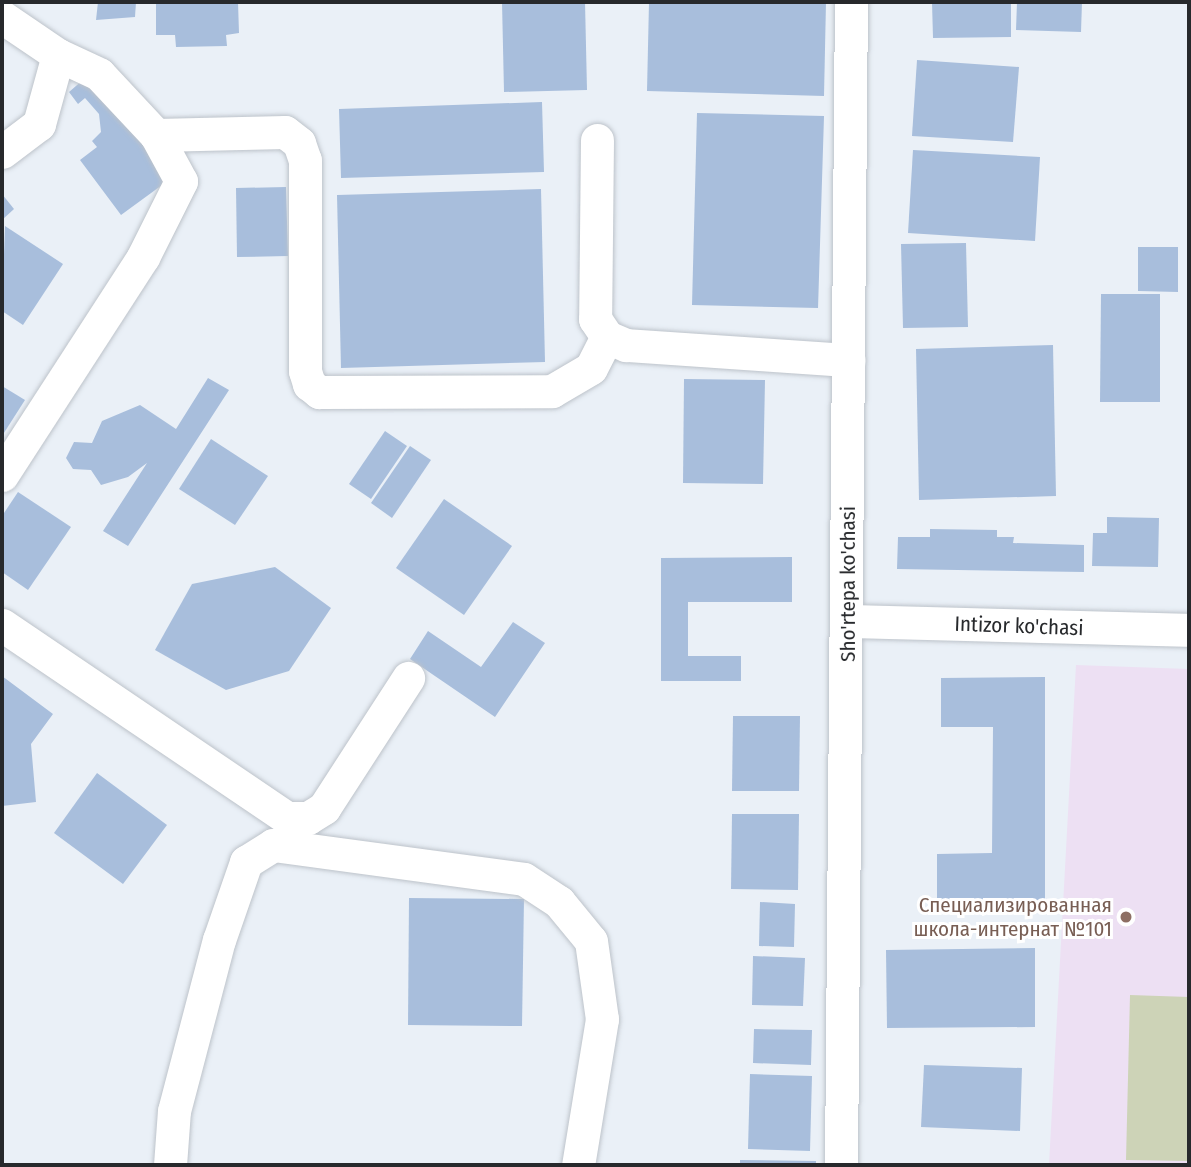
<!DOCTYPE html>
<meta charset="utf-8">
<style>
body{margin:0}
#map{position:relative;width:1191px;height:1167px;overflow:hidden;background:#eaf0f7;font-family:"Fira Sans Condensed",sans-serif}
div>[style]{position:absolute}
.education>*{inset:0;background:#ede0f3}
.green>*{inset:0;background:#cdd3b7}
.building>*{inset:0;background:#a8bedc}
.roads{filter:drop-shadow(0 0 2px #bdc3ca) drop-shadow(0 0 2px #bdc3ca)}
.minor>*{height:33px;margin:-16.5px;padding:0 16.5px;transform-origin:16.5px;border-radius:16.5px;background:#fff}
.dots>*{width:19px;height:19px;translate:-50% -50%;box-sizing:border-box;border:4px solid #fff;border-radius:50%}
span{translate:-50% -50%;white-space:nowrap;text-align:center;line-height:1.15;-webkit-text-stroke:6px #fff;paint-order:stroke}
.street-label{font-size:21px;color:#27292c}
.education-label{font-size:21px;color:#785e54}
.right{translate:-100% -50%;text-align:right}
.frame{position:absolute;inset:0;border:4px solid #27292c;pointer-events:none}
</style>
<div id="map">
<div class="education">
<i style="clip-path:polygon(1076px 665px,1189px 669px,1189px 1165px,1049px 1165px)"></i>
</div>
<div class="green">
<i style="clip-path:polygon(1130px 995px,1189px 997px,1189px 1161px,1126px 1160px)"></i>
</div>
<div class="building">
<i style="clip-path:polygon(98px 2px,136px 2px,135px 17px,96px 20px)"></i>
<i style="clip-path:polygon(156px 2px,238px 2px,239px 33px,226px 35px,227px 46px,176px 47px,175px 35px,156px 35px)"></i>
<i style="clip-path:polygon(502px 2px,585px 2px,587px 90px,504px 92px)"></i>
<i style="clip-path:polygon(649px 2px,826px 2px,824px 96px,647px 91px)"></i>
<i style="clip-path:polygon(932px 2px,1011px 2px,1011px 37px,933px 38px)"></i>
<i style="clip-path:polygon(1017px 2px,1082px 2px,1081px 32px,1016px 30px)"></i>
<i style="clip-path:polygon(917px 60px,1019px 67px,1013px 142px,912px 136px)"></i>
<i style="clip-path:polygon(91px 73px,173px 177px,121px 215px,80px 160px,97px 147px,92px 141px,101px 132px,99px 114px,85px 98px,78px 104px,69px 92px)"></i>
<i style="clip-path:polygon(542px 102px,544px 172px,341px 178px,339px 109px)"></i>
<i style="clip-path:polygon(697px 113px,824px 116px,818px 308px,692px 305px)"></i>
<i style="clip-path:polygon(913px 150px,1040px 157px,1035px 241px,908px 233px)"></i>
<i style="clip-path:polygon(286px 187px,288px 256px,237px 257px,236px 188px)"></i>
<i style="clip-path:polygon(541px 189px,545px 362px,341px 368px,337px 195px)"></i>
<i style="clip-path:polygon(2px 194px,14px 209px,2px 220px)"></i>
<i style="clip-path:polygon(5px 226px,63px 264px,23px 325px,2px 311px)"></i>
<i style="clip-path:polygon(966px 243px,968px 327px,903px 328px,901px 244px)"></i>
<i style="clip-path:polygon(1138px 247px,1178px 247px,1178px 292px,1138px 291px)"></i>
<i style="clip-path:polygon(1101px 294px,1160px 294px,1160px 402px,1100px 402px)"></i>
<i style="clip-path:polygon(1053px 345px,1056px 496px,919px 500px,916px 349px)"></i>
<i style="clip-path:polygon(208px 378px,229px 390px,128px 546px,103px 531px,147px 463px,128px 477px,101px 485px,91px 470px,73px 469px,66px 458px,74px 442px,92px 443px,102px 421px,140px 405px,176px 429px)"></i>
<i style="clip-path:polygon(684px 379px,765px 380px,763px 484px,683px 483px)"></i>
<i style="clip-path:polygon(2px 386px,25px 400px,2px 436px)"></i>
<i style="clip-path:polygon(385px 431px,407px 446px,371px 499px,349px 484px)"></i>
<i style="clip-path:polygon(211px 439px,268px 476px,235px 525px,179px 489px)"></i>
<i style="clip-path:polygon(410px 446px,431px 460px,392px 518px,371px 503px)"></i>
<i style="clip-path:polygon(18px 492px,71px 527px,28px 590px,2px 572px,2px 516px)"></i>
<i style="clip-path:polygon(444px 499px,512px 546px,464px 615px,396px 568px)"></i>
<i style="clip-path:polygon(1107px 517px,1159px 518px,1158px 567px,1092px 566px,1093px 533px,1107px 533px)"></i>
<i style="clip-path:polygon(930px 529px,997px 530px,997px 537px,1014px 537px,1013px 543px,1084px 545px,1084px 572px,897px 569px,898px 537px,930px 537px)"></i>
<i style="clip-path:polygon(792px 557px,792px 602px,688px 602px,688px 656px,741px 656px,741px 681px,661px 681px,661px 558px)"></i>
<i style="clip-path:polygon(275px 567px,331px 608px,289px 671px,226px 690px,155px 650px,192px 584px)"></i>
<i style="clip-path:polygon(513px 622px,545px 643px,495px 717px,410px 659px,428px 631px,481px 667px)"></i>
<i style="clip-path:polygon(2px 676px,53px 714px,31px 744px,36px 802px,2px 806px)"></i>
<i style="clip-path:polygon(1045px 677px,1045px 906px,937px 906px,937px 854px,992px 853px,993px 727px,941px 727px,941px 678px)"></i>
<i style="clip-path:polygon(733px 716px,800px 716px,799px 791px,732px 791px)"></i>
<i style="clip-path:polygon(97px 773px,167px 825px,123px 884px,54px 833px)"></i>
<i style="clip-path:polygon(732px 814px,799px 814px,798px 890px,731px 889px)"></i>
<i style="clip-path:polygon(409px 898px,524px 899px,522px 1026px,408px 1025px)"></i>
<i style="clip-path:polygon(760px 902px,795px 904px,794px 947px,759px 946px)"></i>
<i style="clip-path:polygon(1035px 948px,1035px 1027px,887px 1028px,886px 950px)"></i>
<i style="clip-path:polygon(753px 956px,805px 958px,803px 1006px,752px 1005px)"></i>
<i style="clip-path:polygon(754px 1029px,812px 1030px,811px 1065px,753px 1063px)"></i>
<i style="clip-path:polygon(924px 1065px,1022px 1068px,1020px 1131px,921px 1127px)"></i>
<i style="clip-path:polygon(750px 1074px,812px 1076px,810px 1151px,748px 1149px)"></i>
<i style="clip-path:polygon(740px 1160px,816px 1161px,816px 1165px,740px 1165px)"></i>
</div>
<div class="roads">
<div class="minor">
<i style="left:2px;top:17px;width:68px;rotate:34.2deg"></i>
<i style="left:58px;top:55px;width:72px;rotate:105.4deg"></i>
<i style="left:39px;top:124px;width:46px;rotate:142.9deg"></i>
<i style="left:156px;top:135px;width:129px;rotate:-1.3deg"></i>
<i style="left:285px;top:132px;width:18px;rotate:38deg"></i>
<i style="left:299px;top:143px;width:18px;rotate:71deg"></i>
<i style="left:305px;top:160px;width:211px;rotate:90deg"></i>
<i style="left:305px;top:371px;width:14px;rotate:73deg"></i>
<i style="left:309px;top:384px;width:13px;rotate:39deg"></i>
<i style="left:319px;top:392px;width:233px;rotate:-0.2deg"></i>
<i style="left:552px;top:391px;width:45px;rotate:-30.5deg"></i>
<i style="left:591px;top:368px;width:35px;rotate:-63deg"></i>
<i style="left:597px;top:140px;width:179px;rotate:90.6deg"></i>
<i style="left:595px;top:319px;width:22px;rotate:56deg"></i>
<i style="left:607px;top:337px;width:21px;rotate:23deg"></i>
<i style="left:626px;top:345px;width:223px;rotate:3.9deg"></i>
<i style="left:2px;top:475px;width:260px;rotate:-57.1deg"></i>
<i style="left:143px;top:257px;width:85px;rotate:-63.4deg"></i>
<i style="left:181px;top:181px;width:52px;rotate:-118.5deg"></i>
<i style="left:156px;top:135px;width:83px;rotate:-133.1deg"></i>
<i style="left:99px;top:74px;width:45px;rotate:-155.1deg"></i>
<i style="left:848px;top:621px;width:341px;rotate:1.5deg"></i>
<i style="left:2px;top:625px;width:344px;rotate:34.1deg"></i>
<i style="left:287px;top:818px;width:21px"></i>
<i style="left:308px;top:818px;width:19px;rotate:-32deg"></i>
<i style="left:324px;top:808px;width:155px;rotate:-57.1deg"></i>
<i style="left:170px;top:1165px;width:54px;rotate:-85.8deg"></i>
<i style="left:174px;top:1111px;width:177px;rotate:-75.3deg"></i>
<i style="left:219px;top:940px;width:83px;rotate:-70.9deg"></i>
<i style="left:246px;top:862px;width:32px;rotate:-32deg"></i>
<i style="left:273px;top:845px;width:253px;rotate:7.7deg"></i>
<i style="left:524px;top:879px;width:42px;rotate:33.3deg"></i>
<i style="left:559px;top:902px;width:50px;rotate:50.6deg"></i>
<i style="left:591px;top:941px;width:79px;rotate:82deg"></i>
<i style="left:602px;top:1019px;width:148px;rotate:99.3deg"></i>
<i style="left:841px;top:1165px;width:1163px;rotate:-89.51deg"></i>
</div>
</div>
<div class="dots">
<i style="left:1126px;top:917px;background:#8d6e63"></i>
</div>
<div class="street-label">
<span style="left:848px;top:584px;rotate:-90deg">Sho'rtepa ko'chasi</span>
<span style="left:1019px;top:626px;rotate:2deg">Intizor ko'chasi</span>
</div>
<div class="education-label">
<span class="right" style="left:1112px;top:917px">Специализированная<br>школа-интернат №101</span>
</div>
<div class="frame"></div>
</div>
